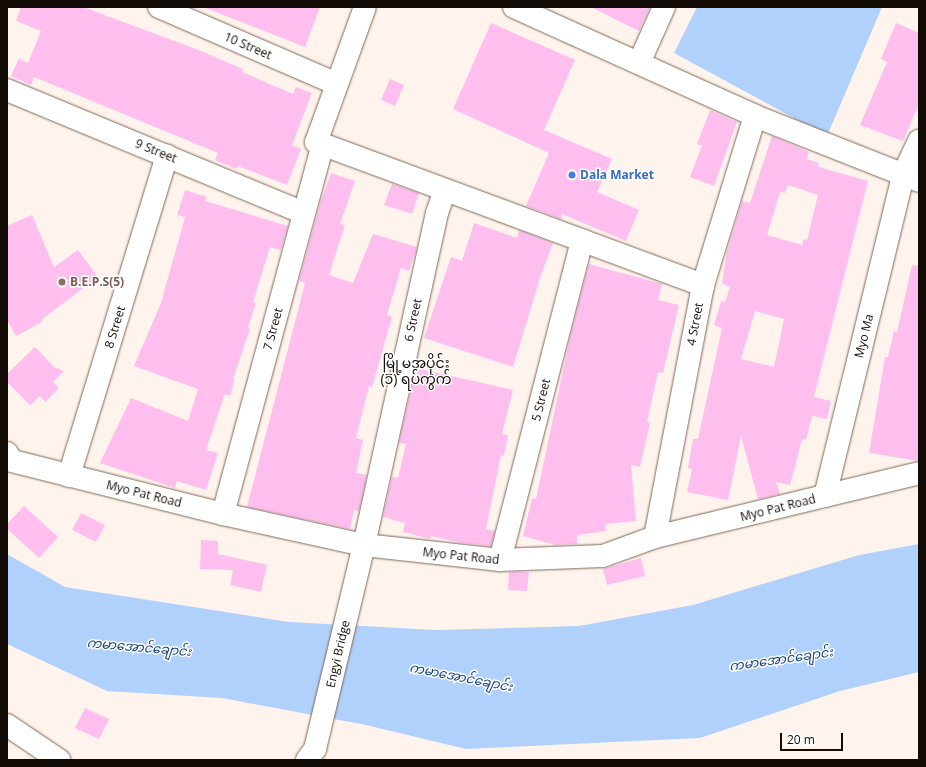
<!DOCTYPE html>
<meta charset="utf-8">
<style>
body{margin:0}
#map{position:relative;width:926px;height:767px;overflow:hidden;background:#fff4ed;font-family:"Open Sans","Noto Sans Myanmar",sans-serif}
div>[style]{position:absolute}
.water>*{inset:0;background:#b1d1fd}
.building>*{inset:0;background:#febfee}
.roads{filter:drop-shadow(0 0 1px #7e6758) drop-shadow(0 0 1px #7e6758)}
.minor>*{height:22px;margin:-11px;padding:0 11px;transform-origin:11px;border-radius:11px;background:#fff}
.dots>*{width:11px;height:11px;translate:-50% -50%;box-sizing:border-box;border:2px solid #fff;border-radius:50%}
span{translate:-50% -50%;white-space:nowrap;text-align:center;line-height:1.15;-webkit-text-stroke:3px #fff;paint-order:stroke}
.street-label{font-size:12px;color:#130b06}
.shop-label{font-size:12px;color:#366cbe;font-weight:700}
.left{translate:0 -50%;text-align:left}
.education-label{font-size:12px;color:#785e54;font-weight:700}
.water-label{font-size:13px;color:#114282;font-style:italic}
.quarter-label{font-size:14px;color:#130b06}
.frame{position:absolute;inset:0;border:8px solid #130b06;pointer-events:none}
.scale{position:absolute;left:780px;top:733px;width:63px;height:18px;box-sizing:border-box;border:2px solid #130b06;border-top:0;padding-left:5px;font-size:12px;line-height:14px;white-space:nowrap;color:#130b06;-webkit-text-stroke:3px #fff;paint-order:stroke}
</style>
<div id="map">
<div class="water">
<i style="clip-path:polygon(697px 7px,882px 7px,827px 136px,674px 53px)"></i>
<i style="clip-path:polygon(919px 544px,919px 672px,840px 691px,700px 738px,466px 749px,366px 725px,222px 698px,107px 691px,7px 644px,7px 554px,65px 587px,289px 622px,437px 630px,579px 626px,693px 605px,859px 555px)"></i>
</div>
<div class="building">
<i style="clip-path:polygon(21px 7px,83px 7px,196px 49px,243px 69px,242px 72px,293px 94px,296px 87px,312px 93px,292px 145px,301px 149px,287px 185px,238px 166px,236px 169px,215px 160px,218px 153px,34px 77px,31px 85px,11px 76px,19px 58px,28px 63px,41px 31px,16px 21px)"></i>
<i style="clip-path:polygon(203px 7px,320px 7px,305px 47px)"></i>
<i style="clip-path:polygon(591px 7px,650px 7px,639px 31px)"></i>
<i style="clip-path:polygon(491px 23px,575px 60px,544px 130px,612px 159px,597px 192px,639px 210px,626px 241px,562px 214px,561px 219px,526px 206px,549px 153px,453px 109px)"></i>
<i style="clip-path:polygon(896px 23px,919px 33px,919px 104px,903px 141px,860px 125px,887px 62px,881px 59px)"></i>
<i style="clip-path:polygon(390px 79px,404px 85px,395px 106px,381px 100px)"></i>
<i style="clip-path:polygon(710px 110px,737px 122px,714px 186px,690px 177px,702px 146px,697px 144px)"></i>
<i style="clip-path:polygon(evenodd,772px 136px,809px 152px,807px 159px,819px 163px,818px 167px,868px 181px,814px 397px,831px 401px,827px 419px,812px 416px,806px 440px,802px 439px,790px 485px,776px 482px,780px 494px,758px 499px,741px 436px,728px 500px,687px 492px,692px 469px,688px 468px,693px 439px,698px 439px,722px 328px,714px 325px,721px 301px,725px 302px,730px 287px,722px 283px,727px 252px,742px 201px,750px 203px,772px 136px,788px 185px,818px 195px,807px 240px,804px 239px,802px 245px,767px 235px,780px 192px,785px 193px,788px 185px,772px 136px,755px 311px,784px 319px,774px 367px,741px 359px,755px 311px)"></i>
<i style="clip-path:polygon(331px 173px,355px 181px,340px 224px,345px 225px,329px 275px,353px 283px,373px 234px,417px 247px,409px 271px,401px 268px,387px 315px,392px 317px,372px 387px,369px 386px,356px 438px,363px 440px,356px 473px,367px 475px,359px 511px,354px 510px,350px 529px,247px 507px,305px 283px,299px 281px,321px 200px)"></i>
<i style="clip-path:polygon(392px 184px,419px 193px,412px 214px,384px 205px)"></i>
<i style="clip-path:polygon(185px 190px,207px 197px,205px 201px,288px 226px,281px 250px,270px 247px,253px 302px,256px 303px,248px 328px,250px 329px,233px 379px,235px 379px,230px 396px,225px 394px,206px 450px,218px 453px,206px 490px,177px 481px,175px 488px,100px 463px,131px 398px,188px 421px,198px 389px,134px 366px,161px 303px,185px 217px,177px 215px)"></i>
<i style="clip-path:polygon(32px 215px,54px 267px,78px 250px,98px 277px,41px 320px,42px 322px,16px 336px,7px 320px,7px 226px)"></i>
<i style="clip-path:polygon(474px 223px,517px 238px,519px 230px,553px 243px,541px 275px,513px 367px,424px 338px,451px 257px,462px 261px)"></i>
<i style="clip-path:polygon(589px 264px,662px 284px,658px 300px,679px 305px,663px 373px,658px 372px,647px 422px,650px 423px,640px 467px,631px 465px,636px 521px,605px 524px,606px 531px,577px 535px,577px 544px,555px 545px,523px 536px,532px 498px,536px 499px,571px 333px)"></i>
<i style="clip-path:polygon(912px 265px,919px 266px,919px 461px,869px 453px,885px 357px,888px 357px,894px 331px,897px 332px)"></i>
<i style="clip-path:polygon(35px 347px,54px 367px,64px 371px,53px 382px,59px 388px,45px 402px,40px 396px,30px 405px,7px 382px,7px 374px)"></i>
<i style="clip-path:polygon(416px 368px,513px 390px,502px 434px,508px 435px,504px 456px,501px 455px,486px 529px,495px 531px,491px 546px,462px 543px,431px 536px,430px 539px,403px 532px,405px 523px,383px 517px,391px 481px,392px 477px,398px 478px,406px 444px,399px 443px)"></i>
<i style="clip-path:polygon(24px 506px,58px 537px,39px 558px,7px 529px,7px 524px)"></i>
<i style="clip-path:polygon(81px 513px,105px 525px,96px 542px,72px 530px)"></i>
<i style="clip-path:polygon(201px 540px,218px 541px,218px 554px,267px 565px,261px 592px,230px 585px,233px 570px,200px 569px)"></i>
<i style="clip-path:polygon(641px 558px,645px 576px,607px 585px,603px 569px)"></i>
<i style="clip-path:polygon(509px 572px,529px 572px,527px 591px,508px 590px)"></i>
<i style="clip-path:polygon(85px 708px,109px 719px,99px 739px,75px 728px)"></i>
</div>
<div class="roads">
<div class="minor">
<i style="left:159px;top:7px;width:194px;rotate:23.4deg"></i>
<i style="left:365px;top:7px;width:144px;rotate:109.9deg"></i>
<i style="left:316px;top:142px;width:413px;rotate:20.3deg"></i>
<i style="left:514px;top:7px;width:265px;rotate:24.3deg"></i>
<i style="left:755px;top:116px;width:176px;rotate:21.6deg"></i>
<i style="left:639px;top:63px;width:61px;rotate:-65.9deg"></i>
<i style="left:7px;top:90px;width:321px;rotate:22.5deg"></i>
<i style="left:7px;top:453px;width:9px;rotate:58deg"></i>
<i style="left:12px;top:461px;width:218px;rotate:14.1deg"></i>
<i style="left:223px;top:514px;width:144px;rotate:12.4deg"></i>
<i style="left:364px;top:545px;width:137px;rotate:6.3deg"></i>
<i style="left:500px;top:560px;width:103px;rotate:-2.2deg"></i>
<i style="left:603px;top:556px;width:55px;rotate:-20.1deg"></i>
<i style="left:655px;top:537px;width:272px;rotate:-13.6deg"></i>
<i style="left:69px;top:476px;width:335px;rotate:-73deg"></i>
<i style="left:825px;top:496px;width:330px;rotate:-76.3deg"></i>
<i style="left:903px;top:175px;width:38px;rotate:-65deg"></i>
<i style="left:223px;top:514px;width:383px;rotate:-74.9deg"></i>
<i style="left:655px;top:537px;width:257px;rotate:-79.2deg"></i>
<i style="left:703px;top:285px;width:177px;rotate:-72.9deg"></i>
<i style="left:500px;top:560px;width:330px;rotate:-75.6deg"></i>
<i style="left:7px;top:725px;width:63px;rotate:33.9deg"></i>
<i style="left:307px;top:760px;width:14px;rotate:-54deg"></i>
<i style="left:315px;top:749px;width:210px;rotate:-76.5deg"></i>
<i style="left:364px;top:545px;width:340px;rotate:-77.6deg"></i>
<i style="left:437px;top:213px;width:24px;rotate:-71deg"></i>
</div>
</div>
<div class="dots">
<i style="left:572px;top:175px;background:#3f7fe0"></i>
<i style="left:62px;top:282px;background:#8d6e63"></i>
</div>
<div class="street-label">
<span style="left:248px;top:46px;rotate:23deg">10 Street</span>
<span style="left:156px;top:151px;rotate:22deg">9 Street</span>
<span style="left:413px;top:320px;rotate:-78deg">6 Street</span>
<span style="left:695px;top:324px;rotate:-79deg">4 Street</span>
<span style="left:115px;top:327px;rotate:-73deg">8 Street</span>
<span style="left:273px;top:329px;rotate:-75deg">7 Street</span>
<span style="left:864px;top:336px;rotate:-76deg">Myo Ma</span>
<span style="left:541px;top:400px;rotate:-76deg">5 Street</span>
<span style="left:144px;top:494px;rotate:14deg">Myo Pat Road</span>
<span style="left:778px;top:508px;rotate:-14deg">Myo Pat Road</span>
<span style="left:461px;top:556px;rotate:6deg">Myo Pat Road</span>
<span style="left:338px;top:654px;rotate:-77deg">Engyi Bridge</span>
</div>
<div class="shop-label">
<span class="left" style="left:580px;top:175px">Dala Market</span>
</div>
<div class="education-label">
<span class="left" style="left:70px;top:282px">B.E.P.S(5)</span>
</div>
<div class="water-label">
<span style="left:139px;top:647px;rotate:5deg">ကမာအောင်ချောင်း</span>
<span style="left:781px;top:659px;rotate:-8deg">ကမာအောင်ချောင်း</span>
<span style="left:461px;top:677px;rotate:11deg">ကမာအောင်ချောင်း</span>
</div>
<div class="quarter-label">
<span style="left:416px;top:371px">မြို့မအပိုင်း<br>(၁) ရပ်ကွက်</span>
</div>
<div class="frame"></div>
<div class="scale">20 m</div>
</div>
